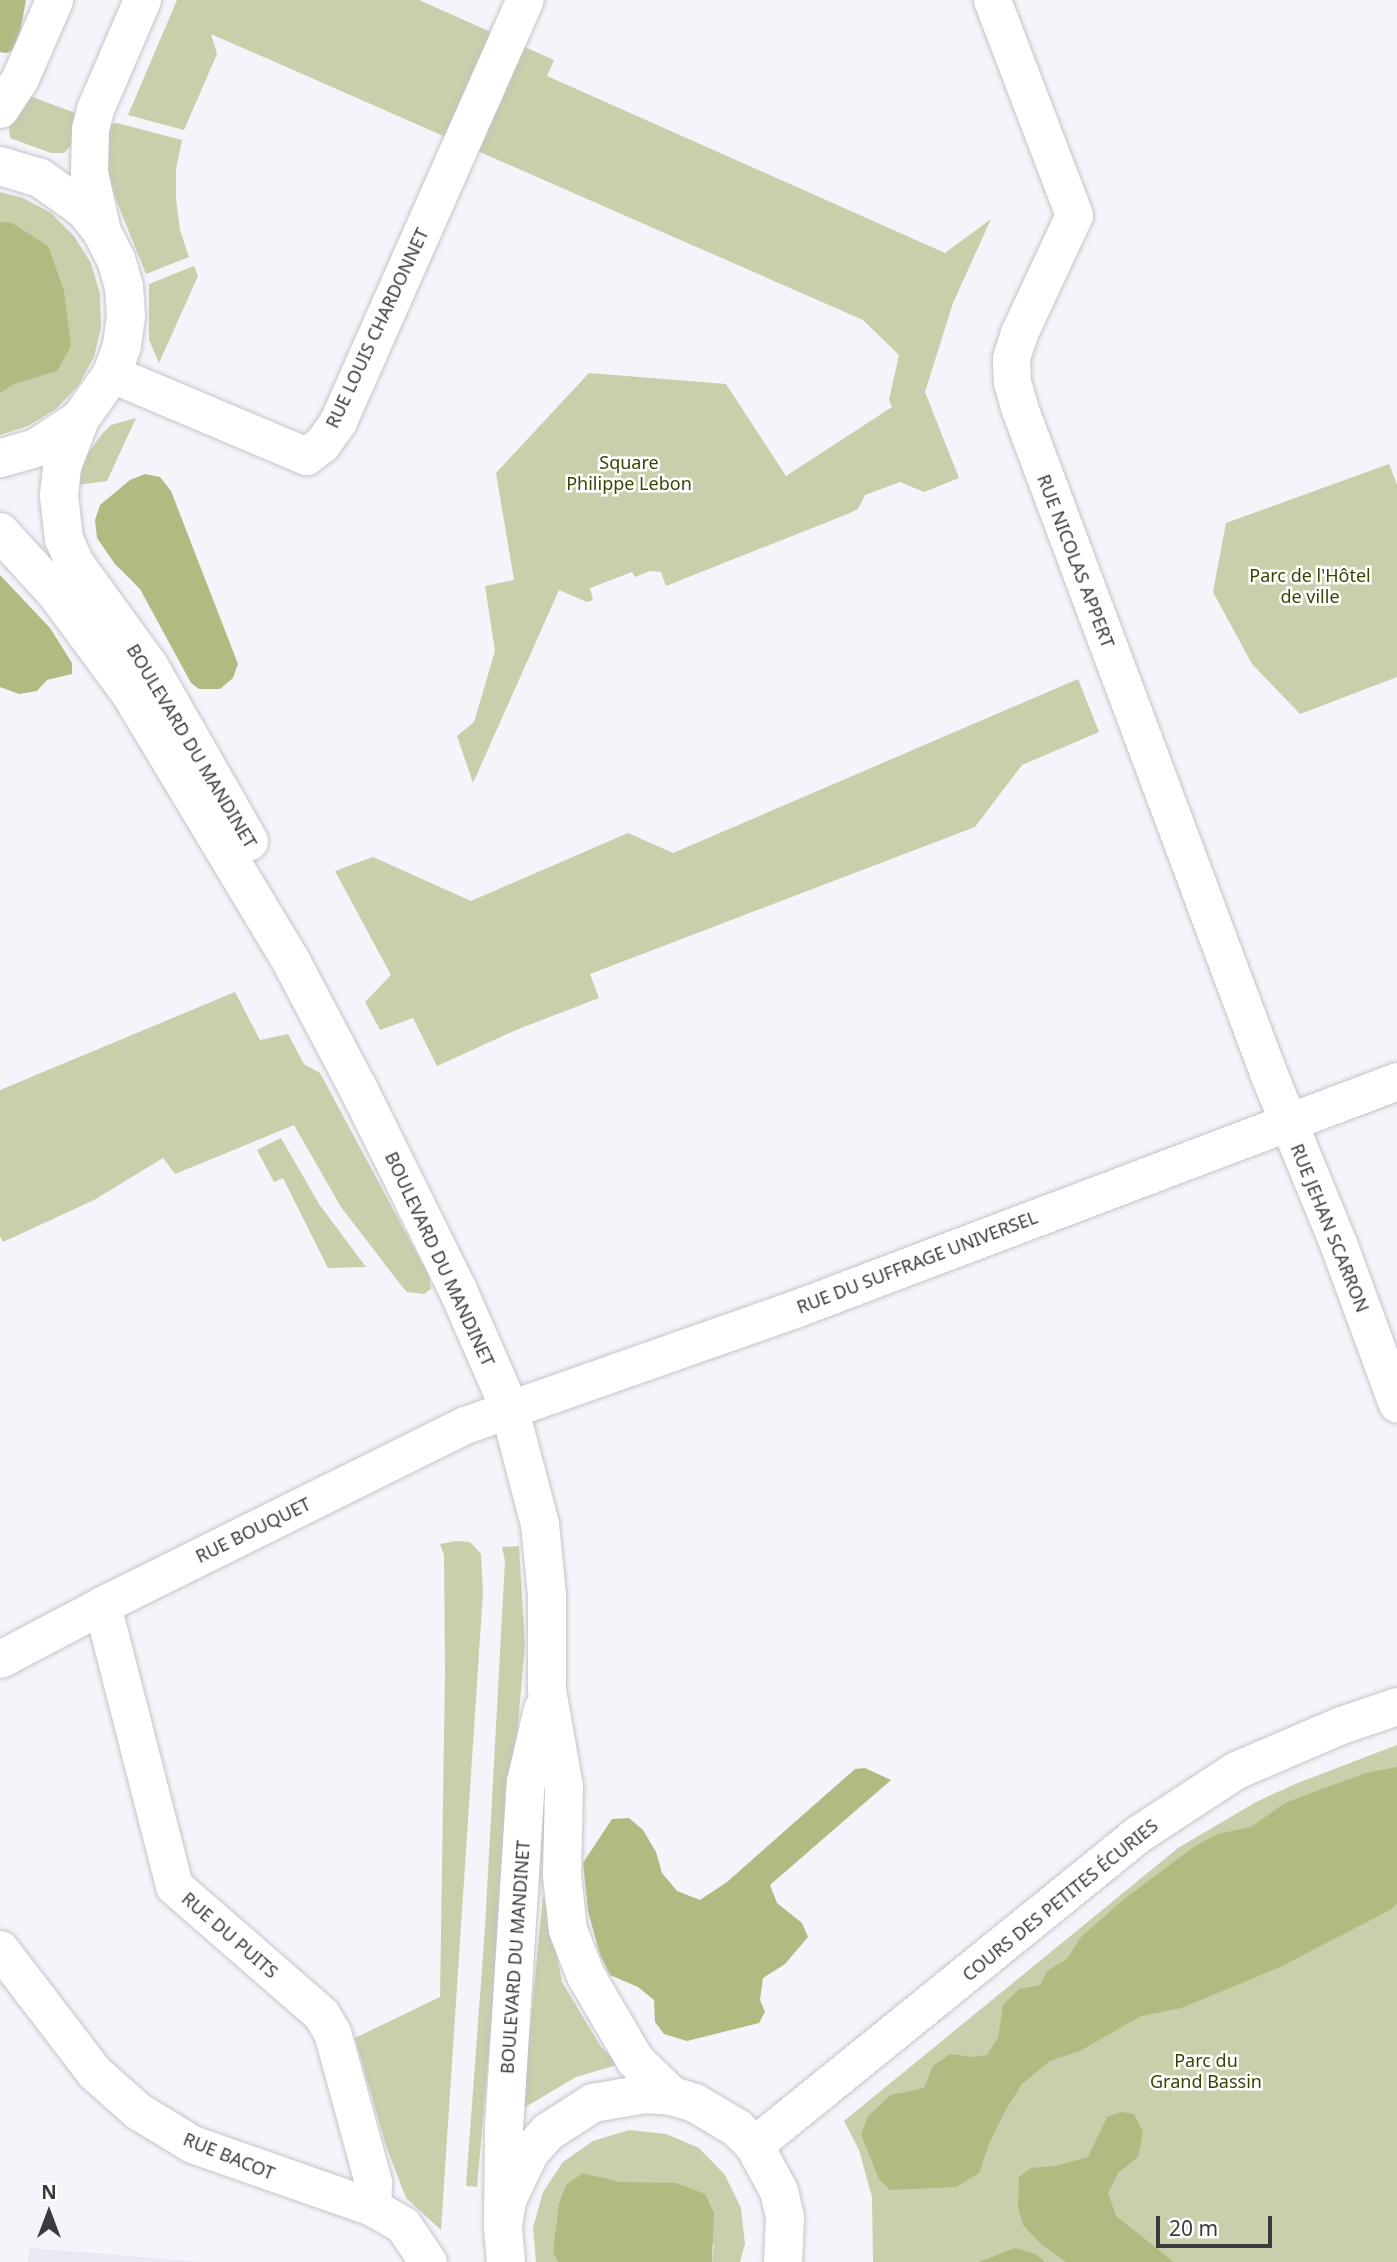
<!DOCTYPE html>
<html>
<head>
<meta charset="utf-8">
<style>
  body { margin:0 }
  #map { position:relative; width:1397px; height:2262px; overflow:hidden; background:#f4f4fa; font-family:"Noto Sans",sans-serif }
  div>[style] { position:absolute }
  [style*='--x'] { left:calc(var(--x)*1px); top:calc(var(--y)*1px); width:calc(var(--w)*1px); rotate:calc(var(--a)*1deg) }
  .built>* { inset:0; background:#e9e8f5 }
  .green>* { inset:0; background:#c8cfaa }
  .forest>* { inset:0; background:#b0ba81 }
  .roads { filter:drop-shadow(0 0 2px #c4c4ca) drop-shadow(0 0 2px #c4c4ca) }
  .street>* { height:37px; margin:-18.5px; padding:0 18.5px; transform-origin:18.5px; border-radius:18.5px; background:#fff }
  .secondary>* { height:38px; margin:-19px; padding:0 19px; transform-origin:19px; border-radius:19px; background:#fff }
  span { translate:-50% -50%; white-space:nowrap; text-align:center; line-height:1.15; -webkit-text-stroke:5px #fff; paint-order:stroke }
  .street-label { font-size:18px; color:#3b3b3d }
  .park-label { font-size:18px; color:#3c4300 }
  .north { position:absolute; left:14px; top:2178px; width:70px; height:70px; -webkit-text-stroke:5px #fff; paint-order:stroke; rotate:0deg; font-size:19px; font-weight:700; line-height:28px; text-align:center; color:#3b3b3d }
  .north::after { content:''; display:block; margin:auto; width:24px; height:32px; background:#3b3b3d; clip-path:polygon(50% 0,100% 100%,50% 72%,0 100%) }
  .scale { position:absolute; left:1156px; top:2216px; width:116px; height:32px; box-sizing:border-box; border:4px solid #3b3b3d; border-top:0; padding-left:9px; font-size:21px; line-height:24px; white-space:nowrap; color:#3b3b3d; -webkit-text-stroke:5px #fff; paint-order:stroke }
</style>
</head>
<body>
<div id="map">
  <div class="built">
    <i style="clip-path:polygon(29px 2248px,118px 2255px,203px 2262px,28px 2262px)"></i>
  </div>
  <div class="green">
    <i style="clip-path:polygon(177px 0,419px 0,554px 60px,547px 76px,945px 253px,991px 219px,953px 303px,925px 392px,959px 478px,924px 492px,900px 482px,865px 495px,858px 509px,850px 513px,666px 586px,661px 572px,650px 571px,635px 577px,632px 572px,590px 588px,593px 600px,587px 602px,559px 590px,473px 783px,457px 736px,474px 722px,495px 651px,485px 586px,514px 580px,496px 473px,589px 373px,726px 384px,786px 476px,892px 407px,889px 400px,899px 355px,863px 320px,211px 34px,217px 54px,184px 130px,128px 115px)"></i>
    <i style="clip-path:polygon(27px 95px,78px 114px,73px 143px,64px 153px,51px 153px,10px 138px,9px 128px)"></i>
    <i style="clip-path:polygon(117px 123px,182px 140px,176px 169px,176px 199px,180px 230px,189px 257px,146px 274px,107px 177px,105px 125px)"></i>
    <i style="clip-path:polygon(0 192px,23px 198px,51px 213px,74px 236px,91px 263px,100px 294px,101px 327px,94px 357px,78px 386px,56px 409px,28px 426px,0 435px)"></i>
    <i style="clip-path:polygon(194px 266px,198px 276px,159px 363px,149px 340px,149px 284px)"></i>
    <i style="clip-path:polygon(136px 418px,107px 481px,71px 486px,75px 471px,102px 434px,111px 425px)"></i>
    <i style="clip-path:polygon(1389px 464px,1397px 485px,1397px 677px,1300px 714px,1252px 664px,1213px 592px,1226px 523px)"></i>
    <i style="clip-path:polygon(1078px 679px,1099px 732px,1022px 765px,975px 827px,590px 974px,599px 998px,516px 1030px,437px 1066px,413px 1018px,380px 1030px,365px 1002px,391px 975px,335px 871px,373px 857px,471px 901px,628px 833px,673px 853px)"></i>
    <i style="clip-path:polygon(235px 992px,260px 1040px,288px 1034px,304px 1064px,320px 1073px,429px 1276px,431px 1289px,424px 1294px,407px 1292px,400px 1284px,341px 1207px,294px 1125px,175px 1174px,163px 1158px,94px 1200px,3px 1242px,0 1236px,0 1090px)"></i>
    <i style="clip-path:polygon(281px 1138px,319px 1204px,366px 1267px,328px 1268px,283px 1178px,274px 1182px,257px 1150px)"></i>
    <i style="clip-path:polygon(456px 1541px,470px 1542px,481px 1554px,483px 1592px,441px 2230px,406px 2198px,386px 2146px,355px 2038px,440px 1997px,445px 1672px,444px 1555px,440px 1544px)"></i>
    <i style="clip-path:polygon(519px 1546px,525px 1645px,477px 2187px,466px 2186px,485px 1928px,505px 1561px,502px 1547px)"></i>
    <i style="clip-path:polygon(1397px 1745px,1397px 2262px,873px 2262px,872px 2197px,859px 2150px,844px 2121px,1178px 1848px,1256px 1802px,1295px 1784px)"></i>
    <i style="clip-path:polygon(543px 1896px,548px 1909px,562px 1982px,601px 2047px,620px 2064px,576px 2077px,522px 2109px)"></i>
    <i style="clip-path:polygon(629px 2130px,666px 2134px,699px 2148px,725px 2175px,741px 2208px,745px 2244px,740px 2262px,712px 2262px,714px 2245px,622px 2182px,583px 2173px,553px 2253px,558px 2262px,536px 2262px,533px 2228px,543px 2192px,563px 2162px,593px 2141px)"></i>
  </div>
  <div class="forest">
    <i style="clip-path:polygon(0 0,26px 0,17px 49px,6px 53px,0 52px)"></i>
    <i style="clip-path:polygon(0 222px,12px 223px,48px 246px,64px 291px,71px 346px,57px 371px,14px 384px,0 393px)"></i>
    <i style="clip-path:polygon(145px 474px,160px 477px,171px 491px,238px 664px,233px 678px,220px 689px,199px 689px,191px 683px,140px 589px,115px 564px,97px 538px,95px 520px,100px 505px,130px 480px)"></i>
    <i style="clip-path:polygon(0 575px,50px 628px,72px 663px,72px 674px,47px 680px,37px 691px,19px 694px,0 687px)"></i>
    <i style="clip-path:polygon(1397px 1767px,1397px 1904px,1390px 1910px,1278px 1968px,1181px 2008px,1141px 2016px,1080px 2051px,1050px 2061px,1022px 2084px,1005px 2111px,990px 2141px,979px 2173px,956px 2187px,890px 2190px,879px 2179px,861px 2135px,868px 2116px,891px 2095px,924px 2088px,933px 2066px,950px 2054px,972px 2057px,987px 2055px,998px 2038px,1003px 2005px,1019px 1989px,1040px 1985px,1047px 1971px,1067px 1959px,1081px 1937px,1123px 1900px,1195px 1846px,1218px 1834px,1251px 1827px,1285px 1803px,1319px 1790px,1366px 1773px)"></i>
    <i style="clip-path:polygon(865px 1768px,891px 1780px,770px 1885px,777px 1903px,802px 1923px,808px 1937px,785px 1964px,763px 1978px,760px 2000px,765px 2012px,759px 2023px,687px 2041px,664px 2034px,655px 2022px,654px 2000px,638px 1987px,610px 1975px,600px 1955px,588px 1911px,583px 1863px,612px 1819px,629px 1818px,643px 1830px,656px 1852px,662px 1873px,677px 1891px,700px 1900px,727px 1882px,855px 1769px)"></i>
    <i style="clip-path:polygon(1121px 2112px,1134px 2114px,1143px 2132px,1138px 2157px,1118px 2173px,1108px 2193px,1116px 2216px,1174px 2262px,1066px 2262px,1041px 2244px,1023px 2225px,1018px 2207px,1019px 2177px,1031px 2168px,1056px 2166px,1088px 2157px,1107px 2117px)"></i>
    <i style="clip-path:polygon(583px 2173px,622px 2182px,676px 2183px,705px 2194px,714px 2213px,712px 2262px,558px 2262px,553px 2253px,559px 2203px,566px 2185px)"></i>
    <i style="clip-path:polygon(1015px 2248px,1036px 2254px,1045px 2262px,979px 2262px)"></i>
  </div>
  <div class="roads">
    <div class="street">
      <i style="--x:992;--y:0;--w:230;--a:69.1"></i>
      <i style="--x:1074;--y:215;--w:130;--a:115"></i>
      <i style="--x:1019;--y:333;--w:26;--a:108"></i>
      <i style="--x:1011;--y:358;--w:24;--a:88"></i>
      <i style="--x:1012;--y:382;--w:26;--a:74"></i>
      <i style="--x:1019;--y:407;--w:713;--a:69.48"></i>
      <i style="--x:1269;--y:1075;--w:185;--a:67.7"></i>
      <i style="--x:1339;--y:1246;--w:168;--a:69.8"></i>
      <i style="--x:0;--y:109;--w:37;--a:-57"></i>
      <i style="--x:20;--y:78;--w:85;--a:-66.4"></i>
      <i style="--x:102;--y:232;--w:61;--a:-102.2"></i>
      <i style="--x:89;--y:172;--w:43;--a:-88.7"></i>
      <i style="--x:90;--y:129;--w:21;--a:-76"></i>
      <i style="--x:95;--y:109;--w:119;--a:-66.7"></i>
      <i style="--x:112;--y:374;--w:211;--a:22.9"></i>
      <i style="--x:306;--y:456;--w:20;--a:-37"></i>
      <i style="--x:322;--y:444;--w:28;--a:-55"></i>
      <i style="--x:338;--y:421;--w:461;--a:-66.1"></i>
      <i style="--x:102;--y:1605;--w:290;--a:75.6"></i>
      <i style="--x:174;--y:1886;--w:195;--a:41"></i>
      <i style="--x:321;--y:2014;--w:21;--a:59"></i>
      <i style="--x:332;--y:2032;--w:156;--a:74.7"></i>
      <i style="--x:373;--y:2182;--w:25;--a:92"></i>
      <i style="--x:0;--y:1659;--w:124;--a:-27.8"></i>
      <i style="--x:110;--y:1601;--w:396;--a:-26.4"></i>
      <i style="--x:465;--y:1425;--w:355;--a:-19.4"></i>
      <i style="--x:800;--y:1307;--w:638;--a:-20.73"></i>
      <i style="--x:0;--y:1949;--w:155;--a:52.6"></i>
      <i style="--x:94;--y:2072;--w:59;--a:41.6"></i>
      <i style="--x:138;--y:2111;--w:63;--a:31.4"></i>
      <i style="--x:192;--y:2144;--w:191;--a:19.3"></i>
      <i style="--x:372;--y:2207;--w:36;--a:30"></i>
      <i style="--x:403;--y:2225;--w:45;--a:56"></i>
      <i style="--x:754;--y:2145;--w:494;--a:-39"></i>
      <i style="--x:1138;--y:1834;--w:117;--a:-33.1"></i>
      <i style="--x:1236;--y:1770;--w:114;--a:-23.2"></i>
      <i style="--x:1341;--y:1725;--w:59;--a:-18.7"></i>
    </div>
    <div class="secondary">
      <i style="--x:0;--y:166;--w:42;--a:16.7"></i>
      <i style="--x:40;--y:178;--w:55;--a:35.4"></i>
      <i style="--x:85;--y:210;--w:28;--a:52"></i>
      <i style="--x:102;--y:232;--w:30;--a:63"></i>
      <i style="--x:116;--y:259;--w:29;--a:74"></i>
      <i style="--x:124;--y:287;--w:29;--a:86"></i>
      <i style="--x:126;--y:316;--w:30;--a:98"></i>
      <i style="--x:122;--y:346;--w:30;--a:110"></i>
      <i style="--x:112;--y:374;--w:55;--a:125.4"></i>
      <i style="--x:80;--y:419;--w:53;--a:146.6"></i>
      <i style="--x:36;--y:448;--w:37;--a:164"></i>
      <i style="--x:80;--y:419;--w:51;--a:110.6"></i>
      <i style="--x:62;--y:467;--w:29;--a:96"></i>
      <i style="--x:59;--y:496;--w:43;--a:83.4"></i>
      <i style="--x:64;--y:539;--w:27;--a:66"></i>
      <i style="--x:75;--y:564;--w:126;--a:54"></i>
      <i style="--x:149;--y:666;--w:202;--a:60.3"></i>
      <i style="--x:0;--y:532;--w:83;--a:47.4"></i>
      <i style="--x:56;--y:593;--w:124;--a:53.5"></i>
      <i style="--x:130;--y:693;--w:315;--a:59"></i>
      <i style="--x:292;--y:963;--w:141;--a:62.2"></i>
      <i style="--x:358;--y:1088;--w:223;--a:63.7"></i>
      <i style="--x:457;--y:1288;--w:130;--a:66.4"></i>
      <i style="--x:509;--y:1407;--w:121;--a:75.2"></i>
      <i style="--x:540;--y:1524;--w:72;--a:84.4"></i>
      <i style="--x:547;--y:1596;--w:94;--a:90"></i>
      <i style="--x:547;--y:1690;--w:98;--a:80.1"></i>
      <i style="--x:564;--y:1787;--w:88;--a:91.3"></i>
      <i style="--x:562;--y:1875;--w:55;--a:83.8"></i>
      <i style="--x:568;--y:1930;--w:49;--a:68.6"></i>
      <i style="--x:586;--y:1976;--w:97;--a:59.7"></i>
      <i style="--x:635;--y:2060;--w:52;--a:44.2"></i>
      <i style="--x:503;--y:2226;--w:98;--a:-89.4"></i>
      <i style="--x:504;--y:2128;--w:347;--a:-86.4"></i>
      <i style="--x:526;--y:1782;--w:75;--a:-76.9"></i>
      <i style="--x:506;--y:2262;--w:36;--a:-95"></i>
      <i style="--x:503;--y:2226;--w:26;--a:-81"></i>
      <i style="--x:507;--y:2200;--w:53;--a:-64.4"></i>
      <i style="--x:530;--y:2152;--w:27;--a:-48"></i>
      <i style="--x:548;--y:2132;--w:54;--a:-32.8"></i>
      <i style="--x:593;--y:2103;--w:53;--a:-9.8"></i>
      <i style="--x:645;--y:2094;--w:27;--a:4"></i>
      <i style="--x:672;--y:2096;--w:24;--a:17"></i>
      <i style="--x:695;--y:2103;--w:49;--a:30.8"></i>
      <i style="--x:737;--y:2128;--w:24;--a:45"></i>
      <i style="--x:754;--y:2145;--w:52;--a:61.5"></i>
      <i style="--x:779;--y:2191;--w:28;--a:77"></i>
      <i style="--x:785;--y:2218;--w:44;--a:92.6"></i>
    </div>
  </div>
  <div class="street-label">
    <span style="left:377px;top:328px;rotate:-65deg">RUE LOUIS CHARDONNET</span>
    <span style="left:1076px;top:561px;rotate:69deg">RUE NICOLAS APPERT</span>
    <span style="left:192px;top:746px;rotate:59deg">BOULEVARD DU MANDINET</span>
    <span style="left:1330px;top:1228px;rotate:68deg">RUE JEHAN SCARRON</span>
    <span style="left:440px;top:1259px;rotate:65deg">BOULEVARD DU MANDINET</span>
    <span style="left:917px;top:1262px;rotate:-21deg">RUE DU SUFFRAGE UNIVERSEL</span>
    <span style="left:253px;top:1530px;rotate:-26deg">RUE BOUQUET</span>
    <span style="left:1060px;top:1900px;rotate:-39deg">COURS DES PETITES ÉCURIES</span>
    <span style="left:230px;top:1935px;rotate:41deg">RUE DU PUITS</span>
    <span style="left:515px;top:1957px;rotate:-86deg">BOULEVARD DU MANDINET</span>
    <span style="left:229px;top:2156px;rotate:22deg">RUE BACOT</span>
  </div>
  <div class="park-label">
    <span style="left:629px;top:473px">Square<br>Philippe Lebon</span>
    <span style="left:1310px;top:586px">Parc de l'Hôtel<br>de ville</span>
    <span style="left:1206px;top:2071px">Parc du<br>Grand Bassin</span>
  </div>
  <div class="north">N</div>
  <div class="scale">20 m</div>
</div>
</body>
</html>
